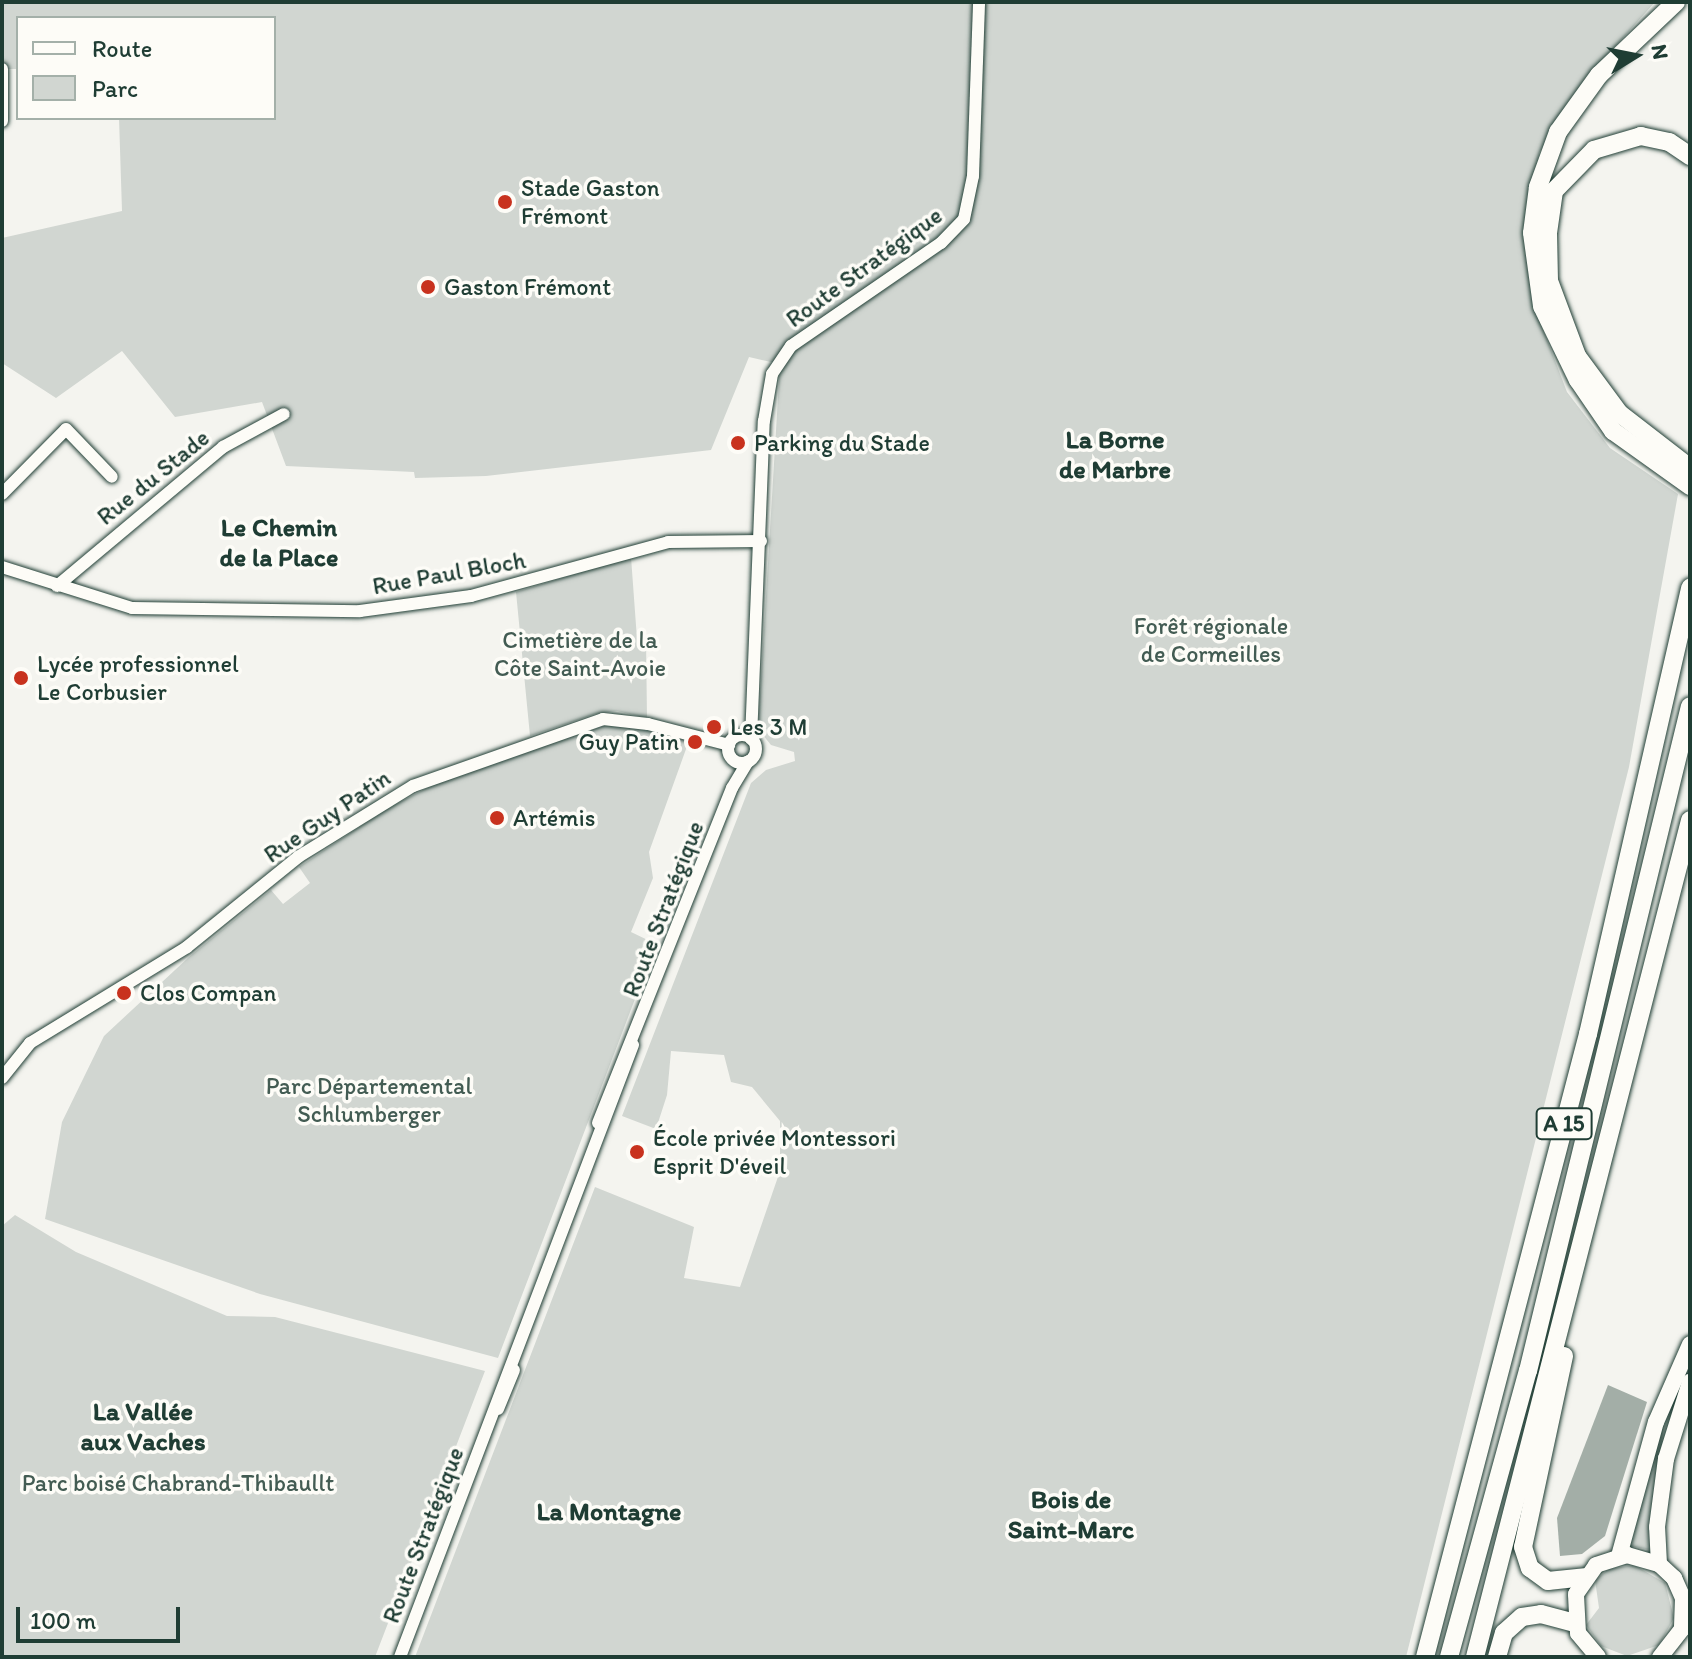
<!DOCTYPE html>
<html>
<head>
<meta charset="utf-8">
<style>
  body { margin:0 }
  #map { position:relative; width:1692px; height:1659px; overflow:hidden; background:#f4f4ef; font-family:Itim,sans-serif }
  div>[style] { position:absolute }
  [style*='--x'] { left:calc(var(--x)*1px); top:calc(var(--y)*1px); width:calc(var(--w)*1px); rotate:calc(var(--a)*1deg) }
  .green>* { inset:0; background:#d1d6d1 }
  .water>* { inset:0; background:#a3aea7 }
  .roads { filter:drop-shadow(0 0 2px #1f3d34) drop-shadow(0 0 2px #1f3d34) }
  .minor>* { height:12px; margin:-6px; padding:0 6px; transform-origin:6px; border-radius:6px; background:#fdfcf7 }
  .minor>.ring { margin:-6px; padding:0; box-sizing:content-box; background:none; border:12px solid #fdfcf7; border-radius:50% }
  .major>* { height:16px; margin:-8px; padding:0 8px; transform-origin:8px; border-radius:8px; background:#fdfcf7 }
  .highway>* { height:18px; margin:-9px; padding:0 9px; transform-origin:9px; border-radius:9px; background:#fdfcf7 }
  .dots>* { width:22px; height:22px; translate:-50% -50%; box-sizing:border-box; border:4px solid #fdfcf7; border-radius:50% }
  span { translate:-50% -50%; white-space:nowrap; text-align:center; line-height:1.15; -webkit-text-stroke:7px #fdfcf7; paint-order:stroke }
  .shield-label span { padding:2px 6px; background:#fdfcf7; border:2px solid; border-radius:6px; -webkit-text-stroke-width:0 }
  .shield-label { font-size:22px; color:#1f3d34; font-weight:700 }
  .poi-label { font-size:24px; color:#1f3d34 }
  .left { translate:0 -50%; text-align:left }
  .right { translate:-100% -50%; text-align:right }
  .street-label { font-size:24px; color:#1f3d34 }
  .park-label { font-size:24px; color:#435c53 }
  .neighbourhood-label { font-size:26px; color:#1f3d34; font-weight:700 }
  .frame { position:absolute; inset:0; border:4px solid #1f3d34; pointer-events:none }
  .legend { position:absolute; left:16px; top:16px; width:260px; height:104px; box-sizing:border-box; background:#fdfcf7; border:2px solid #a4b0a9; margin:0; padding:10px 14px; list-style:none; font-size:24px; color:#1f3d34 }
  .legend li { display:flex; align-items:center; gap:16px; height:40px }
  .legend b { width:40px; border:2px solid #a4b0a9 }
  .north { position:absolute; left:1596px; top:16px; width:80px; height:80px; -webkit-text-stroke:6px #fdfcf7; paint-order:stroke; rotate:80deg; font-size:22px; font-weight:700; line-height:32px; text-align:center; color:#1f3d34 }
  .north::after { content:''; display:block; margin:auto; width:28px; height:36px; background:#1f3d34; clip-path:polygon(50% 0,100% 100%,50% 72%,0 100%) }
  .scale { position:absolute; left:16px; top:1607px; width:164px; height:36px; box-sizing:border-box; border:4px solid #1f3d34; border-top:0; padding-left:10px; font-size:24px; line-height:28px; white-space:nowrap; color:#1f3d34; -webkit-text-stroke:6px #fdfcf7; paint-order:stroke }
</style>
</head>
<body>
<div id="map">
  <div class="green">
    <i style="clip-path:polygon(2px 2px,1655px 2px,1604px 59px,1539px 153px,1527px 239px,1536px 311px,1567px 392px,1610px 448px,1678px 494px,1629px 767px,1406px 1657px,415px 1657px,595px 1187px,694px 1227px,684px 1278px,740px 1287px,780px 1171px,780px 1121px,752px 1087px,731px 1082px,724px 1055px,671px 1051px,667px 1095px,656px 1129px,622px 1116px,751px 783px,766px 770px,795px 761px,794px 752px,771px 745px,758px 729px,780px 364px,749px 357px,711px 450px,486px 476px,415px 478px,414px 472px,286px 466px,262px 402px,175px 417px,122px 351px,56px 398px,2px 363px,2px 238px,122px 211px,119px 118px,274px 118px,274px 18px,18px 18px,18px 69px,4px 69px)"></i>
    <i style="clip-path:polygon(631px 557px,637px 639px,646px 639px,647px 718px,617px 711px,595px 714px,530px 736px,516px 592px)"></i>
    <i style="clip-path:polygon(610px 724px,690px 738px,649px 852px,653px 878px,631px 932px,656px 944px,498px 1358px,260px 1294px,45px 1219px,62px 1122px,104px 1036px,189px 957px,271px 890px,283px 904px,310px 883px,299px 867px,385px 810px,448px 777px)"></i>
    <i style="clip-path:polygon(15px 1215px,76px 1252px,227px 1316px,275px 1317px,485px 1371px,375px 1657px,2px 1657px,2px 1226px)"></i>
    <i style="clip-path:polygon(1664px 1422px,1651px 1550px,1630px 1546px,1647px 1468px)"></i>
    <i style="clip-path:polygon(1634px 1565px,1665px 1583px,1674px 1618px,1659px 1645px,1627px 1656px,1601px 1646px,1586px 1625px,1599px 1608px,1595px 1580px,1609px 1569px)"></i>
  </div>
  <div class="water">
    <i style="clip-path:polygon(1608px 1385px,1647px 1402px,1605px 1536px,1582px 1554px,1560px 1556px,1557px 1518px)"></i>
  </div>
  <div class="roads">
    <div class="minor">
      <i style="--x:2;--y:69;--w:52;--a:90"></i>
      <i style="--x:2;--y:494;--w:91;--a:-45.4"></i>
      <i style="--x:66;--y:429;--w:66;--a:46.2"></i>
      <i style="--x:2;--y:567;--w:136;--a:17.5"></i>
      <i style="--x:132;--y:608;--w:228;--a:0.8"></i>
      <i style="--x:360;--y:611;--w:112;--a:-7.7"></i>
      <i style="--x:471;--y:596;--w:204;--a:-15.3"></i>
      <i style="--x:668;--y:542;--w:93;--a:-0.6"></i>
      <i style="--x:57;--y:586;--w:217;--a:-39.9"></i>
      <i style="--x:223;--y:447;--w:69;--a:-28.4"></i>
      <i class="ring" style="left:728px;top:735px;width:16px;height:16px"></i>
      <i style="--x:751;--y:739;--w:318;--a:-87.7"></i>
      <i style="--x:764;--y:421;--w:48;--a:-80.3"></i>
      <i style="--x:772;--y:374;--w:34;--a:-56"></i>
      <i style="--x:791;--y:346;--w:182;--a:-34.5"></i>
      <i style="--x:941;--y:243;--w:33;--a:-46"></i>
      <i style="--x:964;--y:219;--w:44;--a:-78.2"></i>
      <i style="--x:973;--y:176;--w:174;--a:-88"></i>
      <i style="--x:2;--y:1078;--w:45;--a:-51.3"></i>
      <i style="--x:30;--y:1043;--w:184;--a:-31.4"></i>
      <i style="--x:187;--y:947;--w:143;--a:-39"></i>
      <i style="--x:298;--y:857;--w:135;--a:-31.7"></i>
      <i style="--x:413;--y:786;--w:201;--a:-19.4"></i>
      <i style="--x:603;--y:719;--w:45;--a:6.3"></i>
      <i style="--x:648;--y:724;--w:84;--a:14.5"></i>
      <i style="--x:598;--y:1123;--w:361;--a:-68.2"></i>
      <i style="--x:732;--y:788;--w:31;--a:-59"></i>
      <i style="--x:498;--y:1409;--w:42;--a:-67.7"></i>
      <i style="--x:400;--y:1657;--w:655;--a:-69.16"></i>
    </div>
    <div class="major">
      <i style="--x:1619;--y:1556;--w:139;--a:-74.6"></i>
      <i style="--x:1656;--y:1422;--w:85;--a:-66.4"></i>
      <i style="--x:1659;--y:1564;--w:37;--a:-93"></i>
      <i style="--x:1657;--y:1527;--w:69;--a:-82.5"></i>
      <i style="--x:1666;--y:1459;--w:81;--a:-72.7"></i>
      <i style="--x:1598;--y:1657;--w:31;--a:-130"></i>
      <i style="--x:1578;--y:1633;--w:39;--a:-93"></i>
      <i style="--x:1576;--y:1594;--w:35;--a:-55"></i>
      <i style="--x:1596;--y:1565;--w:33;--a:-18"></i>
      <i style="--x:1627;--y:1555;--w:33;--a:16"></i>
      <i style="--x:1659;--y:1564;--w:21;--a:43"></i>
      <i style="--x:1674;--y:1578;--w:22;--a:66"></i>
      <i style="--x:1683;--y:1598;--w:31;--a:92"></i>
      <i style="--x:1682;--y:1629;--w:36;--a:128"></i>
    </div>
    <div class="highway">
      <i style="--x:1676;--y:2;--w:106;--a:136.5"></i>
      <i style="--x:1599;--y:75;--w:70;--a:125.7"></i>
      <i style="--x:1558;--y:132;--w:59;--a:110"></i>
      <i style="--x:1538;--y:187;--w:46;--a:97.4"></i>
      <i style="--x:1532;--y:233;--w:74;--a:82.2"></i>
      <i style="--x:1542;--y:306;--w:82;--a:64.1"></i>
      <i style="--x:1578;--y:380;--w:62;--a:55.5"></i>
      <i style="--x:1613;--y:431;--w:95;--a:35.5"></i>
      <i style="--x:1690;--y:156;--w:25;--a:-146"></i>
      <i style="--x:1669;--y:142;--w:29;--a:-168"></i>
      <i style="--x:1641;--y:136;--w:49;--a:163.4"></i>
      <i style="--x:1594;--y:150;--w:57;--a:134.3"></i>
      <i style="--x:1554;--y:191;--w:42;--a:98.1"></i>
      <i style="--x:1548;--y:233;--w:48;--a:88.8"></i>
      <i style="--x:1549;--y:281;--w:80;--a:69.5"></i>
      <i style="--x:1577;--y:356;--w:71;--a:53.6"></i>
      <i style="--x:1619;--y:413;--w:90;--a:37.8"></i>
      <i style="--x:1564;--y:1356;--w:195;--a:102.1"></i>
      <i style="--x:1523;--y:1547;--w:22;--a:72"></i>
      <i style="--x:1530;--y:1568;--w:22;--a:36"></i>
      <i style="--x:1548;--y:1581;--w:37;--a:-6"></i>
      <i style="--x:1425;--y:1657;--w:644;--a:-75.34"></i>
      <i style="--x:1588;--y:1034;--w:458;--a:-77.1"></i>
      <i style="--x:1449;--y:1657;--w:297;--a:-74.6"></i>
      <i style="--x:1528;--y:1371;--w:684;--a:-76.31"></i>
      <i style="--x:1475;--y:1657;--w:864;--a:-75.59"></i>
      <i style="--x:1497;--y:1657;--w:25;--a:-74"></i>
      <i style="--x:1504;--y:1633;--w:24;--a:-42"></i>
      <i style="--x:1522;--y:1617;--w:19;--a:-9"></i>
      <i style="--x:1541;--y:1614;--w:35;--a:15"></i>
    </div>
  </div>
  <div class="dots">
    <i style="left:505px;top:202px;background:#c8321e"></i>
    <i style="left:428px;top:287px;background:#c8321e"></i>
    <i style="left:738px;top:443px;background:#c8321e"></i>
    <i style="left:21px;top:678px;background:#c8321e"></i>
    <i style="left:714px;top:727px;background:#c8321e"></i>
    <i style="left:695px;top:742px;background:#c8321e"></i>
    <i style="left:497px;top:818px;background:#c8321e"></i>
    <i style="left:124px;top:993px;background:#c8321e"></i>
    <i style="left:637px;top:1152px;background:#c8321e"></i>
  </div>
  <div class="shield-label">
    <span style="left:1564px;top:1124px">A 15</span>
  </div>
  <div class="poi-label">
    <span class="left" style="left:521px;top:202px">Stade Gaston<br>Frémont</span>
    <span class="left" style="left:444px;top:287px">Gaston Frémont</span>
    <span class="left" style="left:754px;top:443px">Parking du Stade</span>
    <span class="left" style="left:37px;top:678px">Lycée professionnel<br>Le Corbusier</span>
    <span class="left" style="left:730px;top:727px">Les 3 M</span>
    <span class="right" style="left:679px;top:742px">Guy Patin</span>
    <span class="left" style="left:513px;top:818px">Artémis</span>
    <span class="left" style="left:140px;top:993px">Clos Compan</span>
    <span class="left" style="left:653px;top:1152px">École privée Montessori<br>Esprit D'éveil</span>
  </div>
  <div class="street-label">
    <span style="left:864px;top:267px;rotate:-36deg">Route Stratégique</span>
    <span style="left:153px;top:477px;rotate:-39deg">Rue du Stade</span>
    <span style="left:449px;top:573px;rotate:-10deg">Rue Paul Bloch</span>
    <span style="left:327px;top:816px;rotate:-34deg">Rue Guy Patin</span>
    <span style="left:663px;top:909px;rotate:-69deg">Route Stratégique</span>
    <span style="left:423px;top:1535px;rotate:-69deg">Route Stratégique</span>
  </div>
  <div class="park-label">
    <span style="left:1211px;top:640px">Forêt régionale<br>de Cormeilles</span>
    <span style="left:580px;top:654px">Cimetière de la<br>Côte Saint-Avoie</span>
    <span style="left:369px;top:1100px">Parc Départemental<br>Schlumberger</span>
    <span style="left:178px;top:1483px">Parc boisé Chabrand-Thibaullt</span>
  </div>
  <div class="neighbourhood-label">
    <span style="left:1115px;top:455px">La Borne<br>de Marbre</span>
    <span style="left:279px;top:543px">Le Chemin<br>de la Place</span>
    <span style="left:143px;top:1427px">La Vallée<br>aux Vaches</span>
    <span style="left:1071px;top:1515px">Bois de<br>Saint-Marc</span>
    <span style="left:609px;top:1512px">La Montagne</span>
  </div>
  <div class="frame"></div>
  <ul class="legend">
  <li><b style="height:10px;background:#fdfcf7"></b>Route</li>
  <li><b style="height:22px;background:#d1d6d1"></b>Parc</li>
  </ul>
  <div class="north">N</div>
  <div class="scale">100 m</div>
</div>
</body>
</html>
